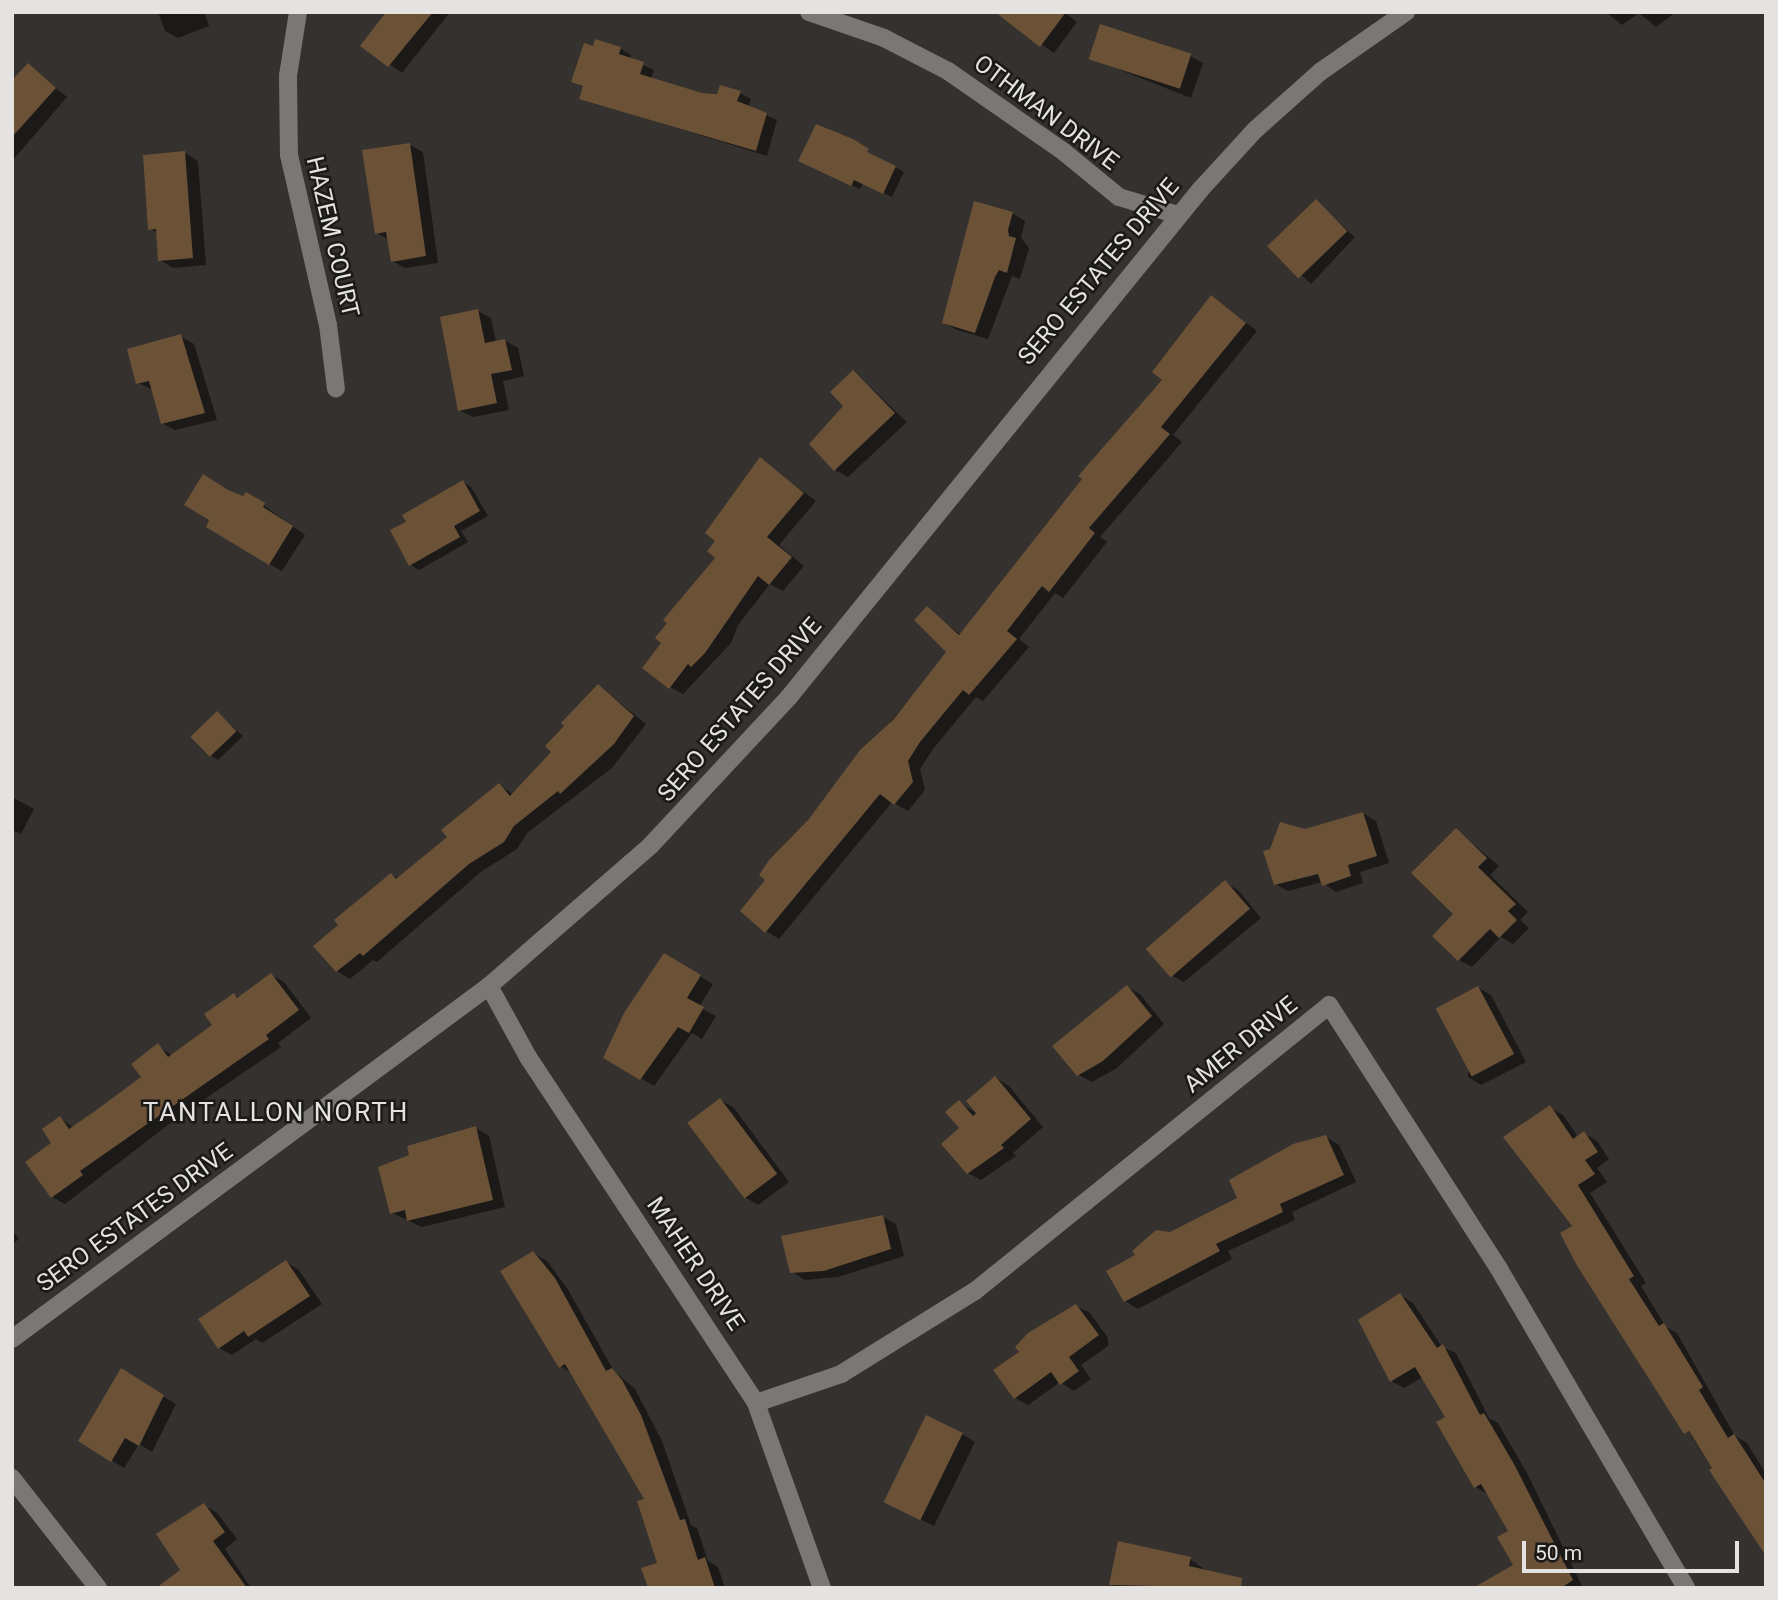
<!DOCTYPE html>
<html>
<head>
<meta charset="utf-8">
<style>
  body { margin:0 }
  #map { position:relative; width:1778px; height:1600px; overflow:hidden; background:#34312f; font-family:Roboto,sans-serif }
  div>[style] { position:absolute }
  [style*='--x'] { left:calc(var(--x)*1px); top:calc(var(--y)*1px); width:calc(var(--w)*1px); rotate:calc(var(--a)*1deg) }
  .shadow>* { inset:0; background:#0007; transform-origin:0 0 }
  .building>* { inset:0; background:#6b5136; transform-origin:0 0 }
  .street>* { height:18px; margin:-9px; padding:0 9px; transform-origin:9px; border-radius:9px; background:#7a7774 }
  span { translate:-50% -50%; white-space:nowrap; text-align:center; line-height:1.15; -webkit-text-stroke:5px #1b1a18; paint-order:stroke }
  .street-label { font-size:24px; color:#e5e3e1 }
  .neighbourhood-label { font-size:26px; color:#e5e3e1; letter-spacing:2px }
  .frame { position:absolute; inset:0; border:14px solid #e5e3e1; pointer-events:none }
  .scale { position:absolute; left:1522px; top:1541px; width:217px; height:32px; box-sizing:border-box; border:4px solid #e5e3e1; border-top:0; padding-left:9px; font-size:21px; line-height:24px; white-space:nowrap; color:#e5e3e1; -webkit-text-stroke:5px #1b1a18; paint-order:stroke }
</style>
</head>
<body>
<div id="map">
  <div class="shadow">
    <i style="clip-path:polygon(158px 12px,204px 12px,209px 26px,178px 38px,165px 31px)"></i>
    <i style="clip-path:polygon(385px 12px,450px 12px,402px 73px,363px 45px)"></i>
    <i style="clip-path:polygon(995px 12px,1064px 12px,1077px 22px,1054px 53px)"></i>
    <i style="clip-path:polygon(1606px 12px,1676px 12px,1656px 27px,1639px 13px,1622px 25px)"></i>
    <i style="clip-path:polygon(596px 41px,621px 49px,631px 55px,630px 59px,654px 70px,651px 79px,701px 94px,740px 93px,751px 99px,748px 107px,777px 120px,767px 156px,581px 98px,585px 88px,573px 81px)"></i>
    <i style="clip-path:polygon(1190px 56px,1203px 63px,1191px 98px,1090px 58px)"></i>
    <i style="clip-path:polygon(28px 66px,67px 97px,12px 161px,12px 83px)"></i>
    <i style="clip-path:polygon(410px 145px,423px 152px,438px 263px,405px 268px,392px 261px,389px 240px,377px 233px)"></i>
    <i style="clip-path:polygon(185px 153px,198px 161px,206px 265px,173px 268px,160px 260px,158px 233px,150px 229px)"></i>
    <i style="clip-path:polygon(809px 165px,895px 167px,904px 172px,892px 197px,863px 183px,860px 189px)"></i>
    <i style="left:1316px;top:201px;width:53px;height:64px;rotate:43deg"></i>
    <i style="clip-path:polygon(1012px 213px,1025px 221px,1021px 238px,1029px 248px,1020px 279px,1012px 276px,988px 339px,957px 330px,944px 323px)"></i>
    <i style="clip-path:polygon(1212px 297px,1257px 331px,1173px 435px,1182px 442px,1100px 537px,1107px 542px,1063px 598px,1055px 593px,1019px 639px,1029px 647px,983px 701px,976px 697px,933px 749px,920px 769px,925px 790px,908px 811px,892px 802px,779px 939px,766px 931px,810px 820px,948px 652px,927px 609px,961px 635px,1164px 380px)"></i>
    <i style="clip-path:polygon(478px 311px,491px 318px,496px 342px,505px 341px,518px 348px,524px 376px,503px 381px,509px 410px,473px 417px,459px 410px)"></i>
    <i style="clip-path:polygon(180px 336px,194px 344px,217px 420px,175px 430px,162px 423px,153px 390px,138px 383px)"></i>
    <i style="clip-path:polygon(854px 372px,907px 422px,848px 477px,835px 470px)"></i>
    <i style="clip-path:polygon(761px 460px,816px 501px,779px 545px,804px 566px,783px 591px,770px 584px,738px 625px,731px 643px,683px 694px,670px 687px,664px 642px,718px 558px,717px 541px)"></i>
    <i style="clip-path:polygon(463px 482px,471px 487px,488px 516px,461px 531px,468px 542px,419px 570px,411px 565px,408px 522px)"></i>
    <i style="clip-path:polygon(230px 493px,259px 502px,305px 535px,282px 571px,269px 564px)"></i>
    <i style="clip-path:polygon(599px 686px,646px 724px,612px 768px,527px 833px,517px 849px,482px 871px,377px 962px,373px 960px,350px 979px,337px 971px,392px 875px,399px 879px,450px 838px,499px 785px,514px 795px,554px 752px)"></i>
    <i style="clip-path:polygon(217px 713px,243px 736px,218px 760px,210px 755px)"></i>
    <i style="clip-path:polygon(12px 797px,34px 809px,21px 834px,12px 830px)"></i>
    <i style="clip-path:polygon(1363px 813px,1376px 821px,1389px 863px,1360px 872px,1363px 883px,1336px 892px,1322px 882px,1288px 891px,1275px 884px,1305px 831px)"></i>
    <i style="clip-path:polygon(1456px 830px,1499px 866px,1490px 875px,1528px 912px,1520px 920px,1529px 928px,1513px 944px,1501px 937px,1472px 967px,1459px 960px)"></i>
    <i style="clip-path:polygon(1225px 883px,1238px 890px,1261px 918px,1184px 982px,1171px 975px,1150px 950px)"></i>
    <i style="clip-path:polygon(664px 955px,713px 984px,699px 1007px,716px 1016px,702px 1039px,692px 1033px,654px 1086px,606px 1057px)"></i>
    <i style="clip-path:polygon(271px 975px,284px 982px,311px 1018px,278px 1043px,281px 1047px,177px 1118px,65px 1204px,52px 1197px,54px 1143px,60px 1118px,74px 1128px,143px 1078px,158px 1046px,173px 1056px,215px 1025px,234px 995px,240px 998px)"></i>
    <i style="clip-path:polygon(1127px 987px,1140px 994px,1164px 1024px,1117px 1068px,1092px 1082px,1079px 1075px)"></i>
    <i style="clip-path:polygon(1478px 988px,1491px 995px,1526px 1062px,1481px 1085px,1468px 1077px)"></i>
    <i style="clip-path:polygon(996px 1078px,1009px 1086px,1043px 1127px,1013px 1153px,1016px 1156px,981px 1180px,968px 1173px,959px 1103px,978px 1114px)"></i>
    <i style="clip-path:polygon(720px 1100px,733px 1107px,789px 1182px,758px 1205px,745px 1197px)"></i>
    <i style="clip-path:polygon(1550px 1108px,1563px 1115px,1578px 1137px,1584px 1133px,1597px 1141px,1609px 1159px,1597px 1168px,1607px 1182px,1590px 1193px,1646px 1283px,1641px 1286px,1666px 1327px,1677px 1333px,1735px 1436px,1747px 1443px,1766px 1474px,1766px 1544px,1758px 1540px,1562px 1234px,1575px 1226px)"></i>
    <i style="clip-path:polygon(476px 1128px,489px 1136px,505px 1207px,422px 1227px,392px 1213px)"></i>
    <i style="clip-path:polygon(1326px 1137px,1339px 1145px,1356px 1182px,1292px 1212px,1295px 1220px,1228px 1251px,1232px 1259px,1138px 1309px,1125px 1301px,1170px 1234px,1239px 1199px)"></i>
    <i style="clip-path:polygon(883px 1217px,896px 1224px,904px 1256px,838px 1277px,805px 1280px,792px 1272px)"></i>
    <i style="clip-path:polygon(12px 1230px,19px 1239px,12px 1244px)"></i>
    <i style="clip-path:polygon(533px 1253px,547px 1261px,567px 1288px,614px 1371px,635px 1389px,662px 1441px,691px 1525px,697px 1528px,708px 1561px,718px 1567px,725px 1588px,650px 1588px,659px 1564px,646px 1500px,573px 1374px,560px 1366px)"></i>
    <i style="clip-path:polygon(286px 1262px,299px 1270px,322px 1304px,262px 1343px,256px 1339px,232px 1355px,219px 1348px)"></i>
    <i style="clip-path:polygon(1400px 1295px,1413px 1303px,1442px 1347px,1456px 1353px,1489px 1418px,1498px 1423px,1527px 1473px,1583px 1588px,1503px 1588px,1515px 1566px,1510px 1532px,1489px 1495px,1476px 1487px,1448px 1417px,1423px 1377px,1404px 1388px,1391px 1381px)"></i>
    <i style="clip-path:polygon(1076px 1306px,1090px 1313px,1108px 1338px,1108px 1346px,1081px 1365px,1091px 1379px,1074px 1391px,1060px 1382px,1028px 1405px,1015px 1398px,1021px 1353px)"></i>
    <i style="clip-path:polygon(121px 1371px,176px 1404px,152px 1452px,139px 1444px,124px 1468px,80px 1441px)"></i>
    <i style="clip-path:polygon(962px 1434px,975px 1442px,934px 1526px,899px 1509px)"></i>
    <i style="clip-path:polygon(204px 1505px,217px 1513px,237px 1539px,225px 1549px,251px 1588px,183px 1588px,182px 1571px)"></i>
    <i style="clip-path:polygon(1190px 1559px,1231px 1588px,1117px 1588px,1111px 1584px)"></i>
  </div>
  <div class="building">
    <i style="clip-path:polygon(386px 12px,433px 12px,388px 67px,360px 46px)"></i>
    <i style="clip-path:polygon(995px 12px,1066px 12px,1040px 47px)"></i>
    <i style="left:1100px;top:24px;width:96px;height:37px;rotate:18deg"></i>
    <i style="clip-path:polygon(595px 39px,621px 47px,619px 54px,644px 62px,640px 74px,702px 93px,717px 94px,720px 85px,741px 91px,737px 101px,767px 113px,756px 151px,579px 99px,583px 86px,571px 82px,584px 43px,593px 46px)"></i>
    <i style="clip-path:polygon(28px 63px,56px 88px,12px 137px,12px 80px)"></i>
    <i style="clip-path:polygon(816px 124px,853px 139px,869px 149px,867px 152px,896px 166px,883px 194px,854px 180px,851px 186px,798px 161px)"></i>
    <i style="clip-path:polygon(410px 143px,426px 256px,391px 262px,386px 232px,375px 234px,362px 150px)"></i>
    <i style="clip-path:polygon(185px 151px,193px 258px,158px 261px,156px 229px,148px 230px,143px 155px)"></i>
    <i style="left:1316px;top:199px;width:45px;height:68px;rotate:46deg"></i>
    <i style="clip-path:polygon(974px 201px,1013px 212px,1008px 230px,1009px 236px,1016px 238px,1007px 273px,999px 270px,995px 277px,975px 333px,942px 323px)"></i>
    <i style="clip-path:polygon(1211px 295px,1246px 323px,1161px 427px,1170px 434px,1089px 528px,1095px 533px,1049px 592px,1042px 586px,1007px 631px,1017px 639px,969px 695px,963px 690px,920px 742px,908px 761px,913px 782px,894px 805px,880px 794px,765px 933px,740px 911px,765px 880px,759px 875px,769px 860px,809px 819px,860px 750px,893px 720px,946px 652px,914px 620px,927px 606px,959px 635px,1082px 479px,1078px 476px,1162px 380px,1152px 372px)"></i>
    <i style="clip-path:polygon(478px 309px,485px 343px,505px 339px,512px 370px,491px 374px,497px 403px,458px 411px,440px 317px)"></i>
    <i style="clip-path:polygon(181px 334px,205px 413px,161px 424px,149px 381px,136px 384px,127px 349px)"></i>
    <i style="clip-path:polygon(853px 370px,895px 413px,834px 471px,809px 444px,843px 406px,830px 392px)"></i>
    <i style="clip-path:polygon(760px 457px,804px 493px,767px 537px,792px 557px,769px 585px,758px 576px,705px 653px,691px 667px,688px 664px,669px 689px,642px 668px,661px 643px,655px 638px,667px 623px,663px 620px,715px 558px,707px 551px,715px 541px,705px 533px)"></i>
    <i style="clip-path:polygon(203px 474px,228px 490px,243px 496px,246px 492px,265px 503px,263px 507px,293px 526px,269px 565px,206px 527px,209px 520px,184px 505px)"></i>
    <i style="clip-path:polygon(463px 480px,480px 511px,454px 526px,460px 537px,409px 566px,390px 530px,406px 522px,402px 515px)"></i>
    <i style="clip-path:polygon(598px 684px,634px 716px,614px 744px,560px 794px,558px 791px,514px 826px,504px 842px,469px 864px,363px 956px,360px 953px,336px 972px,313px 946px,338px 925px,334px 920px,391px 873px,396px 879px,447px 837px,441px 830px,499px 783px,510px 796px,551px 752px,545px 746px,564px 726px,561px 723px)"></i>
    <i style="left:217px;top:711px;width:28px;height:37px;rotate:46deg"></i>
    <i style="clip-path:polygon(1363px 812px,1377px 856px,1348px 865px,1351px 876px,1322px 886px,1318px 874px,1274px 885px,1263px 851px,1270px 849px,1280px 822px,1305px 829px)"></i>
    <i style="clip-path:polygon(1456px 828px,1487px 858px,1478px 867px,1516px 904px,1508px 911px,1517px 920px,1499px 938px,1490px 929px,1458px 961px,1432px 936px,1453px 914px,1411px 873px)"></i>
    <i style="left:1225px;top:880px;width:38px;height:105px;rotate:49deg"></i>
    <i style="clip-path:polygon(664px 953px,701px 975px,687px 998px,704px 1007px,689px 1033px,678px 1027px,640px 1080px,603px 1058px,624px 1013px)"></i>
    <i style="clip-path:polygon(271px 973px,299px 1010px,266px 1035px,269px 1039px,80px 1171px,83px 1175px,51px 1198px,25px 1162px,51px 1143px,42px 1129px,60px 1116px,69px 1129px,95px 1111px,141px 1077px,131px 1064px,158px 1043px,168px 1057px,212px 1025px,204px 1014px,234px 993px,237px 998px)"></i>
    <i style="clip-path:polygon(1127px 985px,1152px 1016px,1103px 1061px,1077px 1076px,1052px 1046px)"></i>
    <i style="left:1478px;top:986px;width:77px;height:48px;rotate:62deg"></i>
    <i style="clip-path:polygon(995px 1076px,1031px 1119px,1001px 1145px,1004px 1148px,967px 1174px,941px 1144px,959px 1128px,945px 1112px,959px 1100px,973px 1116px,976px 1113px,966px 1101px)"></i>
    <i style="left:720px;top:1098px;width:95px;height:41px;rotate:53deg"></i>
    <i style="clip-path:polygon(1550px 1105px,1573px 1139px,1584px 1131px,1598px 1152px,1585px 1160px,1595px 1174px,1578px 1185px,1634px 1276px,1629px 1279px,1659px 1326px,1664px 1323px,1703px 1387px,1699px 1390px,1728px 1438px,1734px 1434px,1766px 1484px,1766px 1556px,1709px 1470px,1712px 1468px,1689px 1431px,1684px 1434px,1576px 1264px,1560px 1233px,1572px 1226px,1503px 1137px)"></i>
    <i style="clip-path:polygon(476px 1126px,493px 1200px,407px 1221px,405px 1210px,390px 1214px,378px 1167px,409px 1155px,407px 1146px)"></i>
    <i style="clip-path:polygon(1326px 1135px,1344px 1175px,1280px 1204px,1283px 1212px,1216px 1244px,1220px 1251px,1124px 1302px,1106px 1271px,1135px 1255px,1132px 1251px,1156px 1230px,1170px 1232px,1237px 1198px,1229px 1180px,1293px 1144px)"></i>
    <i style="clip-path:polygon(883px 1215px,891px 1249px,824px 1271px,790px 1273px,781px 1236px)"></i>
    <i style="clip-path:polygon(533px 1251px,555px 1278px,606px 1371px,612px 1368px,622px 1380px,641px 1415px,680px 1520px,685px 1519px,698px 1560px,705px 1557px,715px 1588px,648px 1588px,641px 1568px,657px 1563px,637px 1501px,644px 1499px,565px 1364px,559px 1368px,500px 1271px)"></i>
    <i style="clip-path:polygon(286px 1260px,310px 1296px,248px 1337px,244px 1331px,218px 1349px,198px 1319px)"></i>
    <i style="clip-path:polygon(1400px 1293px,1437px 1348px,1443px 1344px,1480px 1415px,1484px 1413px,1514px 1464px,1573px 1580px,1561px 1588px,1473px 1588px,1513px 1565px,1497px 1537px,1508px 1531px,1481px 1484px,1474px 1488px,1436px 1422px,1445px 1417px,1415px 1367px,1390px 1382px,1358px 1320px)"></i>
    <i style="clip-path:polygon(1076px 1304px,1099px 1335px,1069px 1357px,1079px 1371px,1060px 1385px,1051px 1372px,1014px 1399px,993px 1370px,1019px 1352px,1015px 1347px,1028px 1333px)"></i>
    <i style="clip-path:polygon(121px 1368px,164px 1395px,139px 1446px,125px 1438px,111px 1462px,78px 1441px)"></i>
    <i style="left:926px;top:1415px;width:41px;height:97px;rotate:26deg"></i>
    <i style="clip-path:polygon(204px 1503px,225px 1532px,213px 1541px,247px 1588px,156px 1588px,180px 1570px,156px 1534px)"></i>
    <i style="clip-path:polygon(1118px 1541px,1191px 1557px,1189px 1566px,1242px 1578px,1241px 1588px,1109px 1585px)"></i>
  </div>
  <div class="street">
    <i style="--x:298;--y:12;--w:65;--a:98.9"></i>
    <i style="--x:288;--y:76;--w:79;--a:89.3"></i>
    <i style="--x:289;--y:155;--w:174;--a:77.1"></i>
    <i style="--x:328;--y:325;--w:64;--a:82.9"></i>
    <i style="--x:809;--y:12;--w:79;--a:19.1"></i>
    <i style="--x:884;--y:38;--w:72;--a:27.3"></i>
    <i style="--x:948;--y:71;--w:141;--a:34.9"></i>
    <i style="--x:1064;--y:152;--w:71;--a:39.3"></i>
    <i style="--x:1119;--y:197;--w:62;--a:17"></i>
    <i style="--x:489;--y:986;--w:81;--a:61.2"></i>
    <i style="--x:528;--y:1057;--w:414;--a:56.6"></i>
    <i style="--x:756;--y:1403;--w:196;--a:70.4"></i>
    <i style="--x:12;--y:1339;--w:593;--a:-36.5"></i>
    <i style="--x:489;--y:986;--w:215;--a:-41"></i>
    <i style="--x:651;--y:845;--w:202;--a:-47"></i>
    <i style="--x:789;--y:697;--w:653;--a:-50.97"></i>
    <i style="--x:1200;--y:190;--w:81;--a:-47.5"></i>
    <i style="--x:1255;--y:130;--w:87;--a:-41.7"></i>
    <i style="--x:1320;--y:72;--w:105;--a:-34.9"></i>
    <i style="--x:756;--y:1403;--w:90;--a:-18.8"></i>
    <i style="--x:841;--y:1374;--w:158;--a:-31.8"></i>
    <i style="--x:975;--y:1291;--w:455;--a:-38.9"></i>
    <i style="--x:1329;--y:1005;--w:314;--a:57.2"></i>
    <i style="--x:1499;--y:1269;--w:370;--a:59.6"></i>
    <i style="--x:12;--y:1478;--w:140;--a:52"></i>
  </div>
  <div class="street-label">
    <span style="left:1046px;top:113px;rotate:37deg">OTHMAN DRIVE</span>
    <span style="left:332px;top:237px;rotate:77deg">HAZEM COURT</span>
    <span style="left:1099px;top:272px;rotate:-50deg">SERO ESTATES DRIVE</span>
    <span style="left:740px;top:710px;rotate:-49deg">SERO ESTATES DRIVE</span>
    <span style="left:1241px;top:1045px;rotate:-39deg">AMER DRIVE</span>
    <span style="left:135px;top:1218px;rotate:-36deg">SERO ESTATES DRIVE</span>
    <span style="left:695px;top:1264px;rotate:56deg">MAHER DRIVE</span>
  </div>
  <div class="neighbourhood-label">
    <span style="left:276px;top:1113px">TANTALLON NORTH</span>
  </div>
  <div class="frame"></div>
  <div class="scale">50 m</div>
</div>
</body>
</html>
